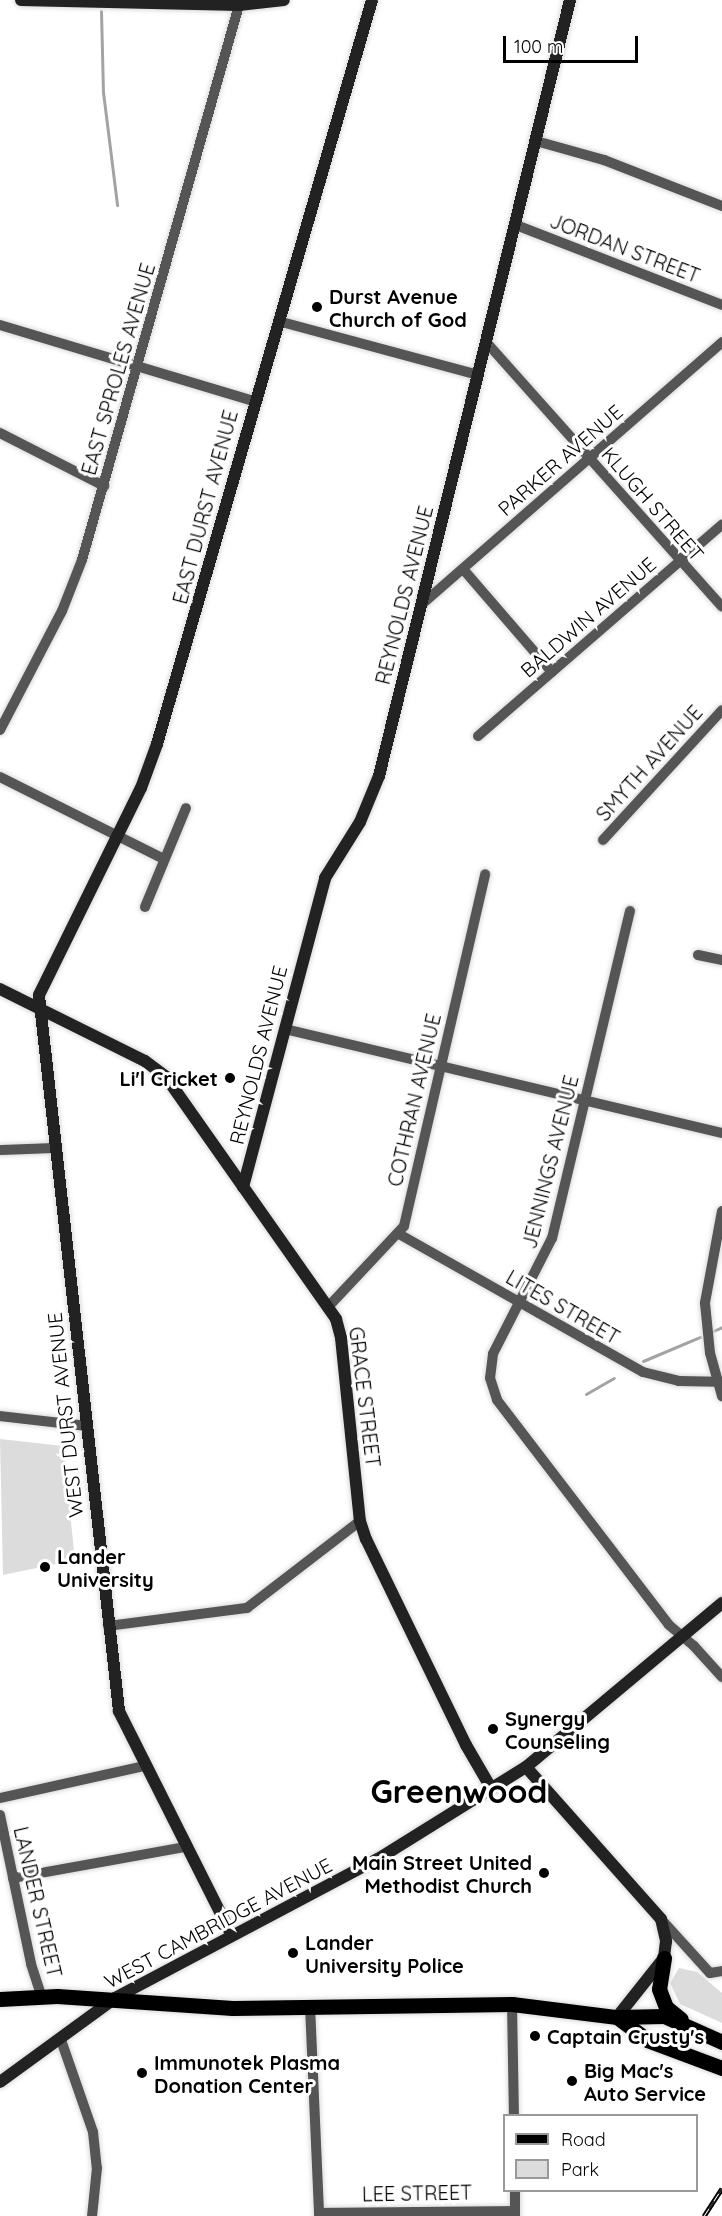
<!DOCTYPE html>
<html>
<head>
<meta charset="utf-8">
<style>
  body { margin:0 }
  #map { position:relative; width:722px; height:2216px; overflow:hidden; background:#fff; font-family:Quicksand,sans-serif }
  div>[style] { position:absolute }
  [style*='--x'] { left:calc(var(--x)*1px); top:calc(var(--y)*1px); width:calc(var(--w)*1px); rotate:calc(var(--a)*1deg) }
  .green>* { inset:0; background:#dcdcdc }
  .stream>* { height:3px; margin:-1.5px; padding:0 1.5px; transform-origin:1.5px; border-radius:1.5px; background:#a3a3a3 }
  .roads { filter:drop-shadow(0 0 2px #dbdbdb) drop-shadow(0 0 2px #dbdbdb) }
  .street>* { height:10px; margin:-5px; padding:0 5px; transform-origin:5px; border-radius:5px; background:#555 }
  .secondary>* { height:12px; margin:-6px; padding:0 6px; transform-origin:6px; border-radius:6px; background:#222 }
  .primary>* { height:15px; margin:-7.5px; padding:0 7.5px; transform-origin:7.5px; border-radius:7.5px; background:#000 }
  .rail>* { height:5px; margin-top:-2.5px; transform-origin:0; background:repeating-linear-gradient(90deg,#fff 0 9px,#000 0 18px); box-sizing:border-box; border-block:2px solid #000 }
  .dots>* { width:16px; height:16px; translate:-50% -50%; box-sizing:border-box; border:3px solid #fff; border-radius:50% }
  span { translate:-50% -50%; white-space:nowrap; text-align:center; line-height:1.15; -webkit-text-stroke:6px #fff; paint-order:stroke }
  .street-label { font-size:20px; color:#000 }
  .poi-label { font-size:20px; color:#000; font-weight:700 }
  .left { translate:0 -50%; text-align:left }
  .right { translate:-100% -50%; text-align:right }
  .town-label { font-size:32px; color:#000; font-weight:700 }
  .legend { position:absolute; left:503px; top:2114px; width:195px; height:78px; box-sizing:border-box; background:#fff; border:2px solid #999; margin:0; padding:8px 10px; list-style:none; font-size:18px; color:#000 }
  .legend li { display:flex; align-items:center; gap:12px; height:30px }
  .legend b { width:30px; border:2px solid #999 }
  .scale { position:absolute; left:503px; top:36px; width:135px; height:27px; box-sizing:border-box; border:3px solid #000; border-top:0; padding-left:8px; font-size:18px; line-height:21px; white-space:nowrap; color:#000; -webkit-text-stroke:4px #fff; paint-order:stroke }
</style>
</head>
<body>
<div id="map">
  <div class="green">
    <i style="clip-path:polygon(0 1439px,63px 1446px,75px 1560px,3px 1575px)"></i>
    <i style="clip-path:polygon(679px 1968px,697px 1972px,722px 1993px,722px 2023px,680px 2004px,670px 1983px)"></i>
  </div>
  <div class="stream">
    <i style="--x:101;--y:11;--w:81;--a:88.6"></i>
    <i style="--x:103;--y:92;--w:114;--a:82.9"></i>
    <i style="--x:711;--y:1332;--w:12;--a:-24"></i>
    <i style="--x:643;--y:1361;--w:62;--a:-22.8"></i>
    <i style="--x:586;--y:1394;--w:32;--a:-30"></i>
  </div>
  <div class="roads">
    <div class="street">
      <i style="--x:536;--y:141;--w:71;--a:15.6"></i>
      <i style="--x:604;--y:160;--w:127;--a:21.3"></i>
      <i style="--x:516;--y:225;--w:221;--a:21.2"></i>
      <i style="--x:278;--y:321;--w:207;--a:15.1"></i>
      <i style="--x:0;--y:325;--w:265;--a:16.7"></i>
      <i style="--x:487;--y:343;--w:353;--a:48.3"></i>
      <i style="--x:0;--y:433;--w:117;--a:27"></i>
      <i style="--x:463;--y:569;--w:136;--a:49.2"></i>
      <i style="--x:421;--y:605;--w:400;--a:-41.1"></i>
      <i style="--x:0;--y:730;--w:134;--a:-62.5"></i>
      <i style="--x:62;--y:611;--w:55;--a:-68.6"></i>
      <i style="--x:82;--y:560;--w:577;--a:-74.2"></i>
      <i style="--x:478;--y:736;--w:323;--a:-40.9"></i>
      <i style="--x:0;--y:777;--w:181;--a:26.6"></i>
      <i style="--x:603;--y:840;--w:176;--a:-47.5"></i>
      <i style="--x:145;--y:907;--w:107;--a:-67.5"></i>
      <i style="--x:630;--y:911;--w:336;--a:103.4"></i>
      <i style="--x:552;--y:1238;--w:130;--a:117"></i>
      <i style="--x:493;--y:1354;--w:24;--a:97"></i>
      <i style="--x:490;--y:1378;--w:23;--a:72"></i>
      <i style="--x:497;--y:1400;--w:283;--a:52.6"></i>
      <i style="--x:669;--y:1625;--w:33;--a:40"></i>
      <i style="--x:694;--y:1646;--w:42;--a:47.9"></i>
      <i style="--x:698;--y:955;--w:25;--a:12"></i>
      <i style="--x:285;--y:1029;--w:449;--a:13.4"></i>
      <i style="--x:0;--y:1150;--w:56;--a:-2"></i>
      <i style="--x:722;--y:1211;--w:94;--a:100.5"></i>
      <i style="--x:705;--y:1303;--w:50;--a:84.3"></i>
      <i style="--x:710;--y:1353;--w:45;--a:74.4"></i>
      <i style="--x:399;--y:1234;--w:280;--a:29.5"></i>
      <i style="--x:643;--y:1372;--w:37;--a:14"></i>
      <i style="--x:679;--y:1381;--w:39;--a:1"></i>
      <i style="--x:328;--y:1307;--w:111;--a:-46.8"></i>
      <i style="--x:404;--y:1226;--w:361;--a:-77"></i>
      <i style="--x:0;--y:1416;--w:87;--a:6.6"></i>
      <i style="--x:108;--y:1626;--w:140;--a:-7.4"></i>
      <i style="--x:247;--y:1608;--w:143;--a:-37.6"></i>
      <i style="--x:0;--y:1798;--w:148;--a:-12.5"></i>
      <i style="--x:0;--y:1815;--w:152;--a:78.2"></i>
      <i style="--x:31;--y:1964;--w:35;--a:72"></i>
      <i style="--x:13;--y:1878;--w:176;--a:-10.2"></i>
      <i style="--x:661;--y:1919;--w:73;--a:47.8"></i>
      <i style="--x:710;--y:1973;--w:12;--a:-9"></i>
      <i style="--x:512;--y:2004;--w:112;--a:89"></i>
      <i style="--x:310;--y:2006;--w:210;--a:87.5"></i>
      <i style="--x:61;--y:2040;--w:97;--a:70.8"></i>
      <i style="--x:93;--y:2132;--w:36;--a:84"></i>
      <i style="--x:97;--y:2168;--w:48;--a:95.9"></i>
      <i style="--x:515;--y:2190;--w:26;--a:90"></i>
      <i style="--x:319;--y:2213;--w:196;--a:-0.6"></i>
    </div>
    <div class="secondary">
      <i style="--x:21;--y:0;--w:218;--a:1.3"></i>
      <i style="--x:239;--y:5;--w:45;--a:-6.3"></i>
      <i style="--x:0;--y:989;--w:162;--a:26.4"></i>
      <i style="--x:145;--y:1061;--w:26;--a:37"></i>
      <i style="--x:166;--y:1077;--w:296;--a:54.9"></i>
      <i style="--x:336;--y:1319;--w:20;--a:75"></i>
      <i style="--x:341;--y:1338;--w:184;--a:84.1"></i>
      <i style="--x:360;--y:1521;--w:19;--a:72"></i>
      <i style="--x:366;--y:1539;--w:229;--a:64.1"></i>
      <i style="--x:466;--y:1745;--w:50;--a:59.8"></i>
      <i style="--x:243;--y:1187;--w:320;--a:-75.1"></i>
      <i style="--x:325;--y:878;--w:66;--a:-58"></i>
      <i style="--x:360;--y:822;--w:50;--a:-67.6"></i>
      <i style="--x:379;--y:776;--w:799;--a:-76.17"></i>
      <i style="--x:526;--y:1767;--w:203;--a:48.4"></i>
      <i style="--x:661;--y:1919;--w:23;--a:77"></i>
      <i style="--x:666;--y:1941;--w:17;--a:97"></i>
      <i style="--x:664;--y:1958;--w:75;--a:128.5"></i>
      <i style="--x:231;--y:1934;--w:250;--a:-116.7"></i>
      <i style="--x:119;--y:1711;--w:720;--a:-96.38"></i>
      <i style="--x:39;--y:995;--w:231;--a:-63.8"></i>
      <i style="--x:141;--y:788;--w:47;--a:-70"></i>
      <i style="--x:157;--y:744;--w:774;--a:-73.88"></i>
      <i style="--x:0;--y:2082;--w:142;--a:-36.1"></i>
      <i style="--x:115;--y:1998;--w:297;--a:-27.9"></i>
      <i style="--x:378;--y:1859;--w:174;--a:-31.9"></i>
      <i style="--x:526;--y:1767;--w:256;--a:-39.9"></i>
    </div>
    <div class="primary">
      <i style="--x:664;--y:1958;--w:31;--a:99"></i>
      <i style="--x:659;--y:1989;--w:19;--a:69"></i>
      <i style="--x:666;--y:2007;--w:19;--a:39"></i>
      <i style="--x:0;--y:1999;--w:57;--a:-3"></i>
      <i style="--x:57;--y:1996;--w:176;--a:3.9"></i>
      <i style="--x:233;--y:2008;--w:279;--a:-0.8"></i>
      <i style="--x:512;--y:2004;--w:106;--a:7.1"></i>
      <i style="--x:617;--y:2017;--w:47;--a:-1.2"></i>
      <i style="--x:664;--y:2016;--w:64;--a:24.1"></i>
      <i style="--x:617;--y:2017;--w:38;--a:37"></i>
      <i style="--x:647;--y:2040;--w:80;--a:20.5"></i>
    </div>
  </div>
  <div class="rail">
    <i style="--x:704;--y:2216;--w:33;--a:-57"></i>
  </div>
  <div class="dots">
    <i style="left:317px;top:307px;background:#000"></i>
    <i style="left:230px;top:1078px;background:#000"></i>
    <i style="left:45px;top:1567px;background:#000"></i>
    <i style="left:493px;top:1729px;background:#000"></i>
    <i style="left:544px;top:1873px;background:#000"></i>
    <i style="left:293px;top:1953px;background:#000"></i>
    <i style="left:535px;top:2036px;background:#000"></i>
    <i style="left:142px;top:2073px;background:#000"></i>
    <i style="left:572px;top:2081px;background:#000"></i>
  </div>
  <div class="street-label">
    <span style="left:625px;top:248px;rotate:21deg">JORDAN STREET</span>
    <span style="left:118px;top:369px;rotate:-74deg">EAST SPROLES AVENUE</span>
    <span style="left:560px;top:460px;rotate:-41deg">PARKER AVENUE</span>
    <span style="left:653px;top:504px;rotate:49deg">KLUGH STREET</span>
    <span style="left:205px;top:507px;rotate:-75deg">EAST DURST AVENUE</span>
    <span style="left:404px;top:595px;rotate:-76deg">REYNOLDS AVENUE</span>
    <span style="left:588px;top:617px;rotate:-41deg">BALDWIN AVENUE</span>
    <span style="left:649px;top:763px;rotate:-48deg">SMYTH AVENUE</span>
    <span style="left:258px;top:1055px;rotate:-76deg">REYNOLDS AVENUE</span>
    <span style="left:414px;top:1100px;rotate:-77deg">COTHRAN AVENUE</span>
    <span style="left:550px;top:1162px;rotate:-76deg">JENNINGS AVENUE</span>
    <span style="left:563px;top:1307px;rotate:30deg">LITES STREET</span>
    <span style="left:365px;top:1397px;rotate:83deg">GRACE STREET</span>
    <span style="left:65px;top:1415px;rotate:-96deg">WEST DURST AVENUE</span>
    <span style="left:38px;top:1902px;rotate:77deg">LANDER STREET</span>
    <span style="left:218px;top:1923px;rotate:-28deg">WEST CAMBRIDGE AVENUE</span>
    <span style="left:417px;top:2193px;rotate:-1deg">LEE STREET</span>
  </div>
  <div class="poi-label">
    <span class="left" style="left:329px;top:308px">Durst Avenue<br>Church of God</span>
    <span class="right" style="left:218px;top:1078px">Li'l Cricket</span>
    <span class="left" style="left:57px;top:1568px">Lander<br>University</span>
    <span class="left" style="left:505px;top:1730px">Synergy<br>Counseling</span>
    <span class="right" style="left:532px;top:1874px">Main Street United<br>Methodist Church</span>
    <span class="left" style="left:305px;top:1954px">Lander<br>University Police</span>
    <span class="left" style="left:547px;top:2036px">Captain Crusty's</span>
    <span class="left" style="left:154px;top:2074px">Immunotek Plasma<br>Donation Center</span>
    <span class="left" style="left:584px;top:2082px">Big Mac's<br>Auto Service</span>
  </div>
  <div class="town-label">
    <span style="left:459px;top:1791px">Greenwood</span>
  </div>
  <ul class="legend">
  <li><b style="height:8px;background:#000"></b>Road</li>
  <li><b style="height:16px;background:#dcdcdc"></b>Park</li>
  </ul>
  <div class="scale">100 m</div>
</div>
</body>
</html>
